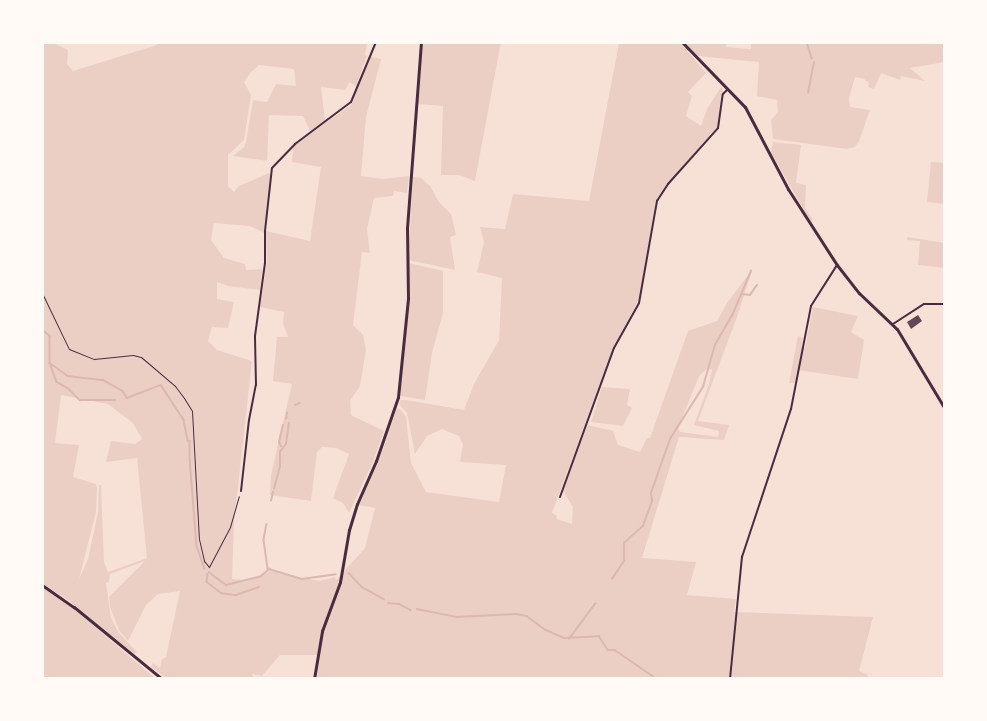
<!DOCTYPE html>
<html>
<head>
<meta charset="utf-8">
<style>
  body { margin:0 }
  #map { position:relative; width:987px; height:721px; overflow:hidden; background:#f7e1d7; font-family:"IBM Plex Sans",sans-serif }
  div>[style] { position:absolute }
  [style*='--x'] { left:calc(var(--x)*1px); top:calc(var(--y)*1px); width:calc(var(--w)*1px); rotate:calc(var(--a)*1deg) }
  .green>* { inset:0; background:#ebcfc5 }
  .stream>* { height:1.5px; margin:-0.75px; padding:0 0.75px; transform-origin:0.75px; border-radius:0.75px; background:#dcb8b0 }
  .building>* { inset:0; background:#644757 }
  .path>* { height:1px; margin:-0.5px; padding:0 0.5px; transform-origin:0.5px; border-radius:0.5px; background:#4a2c40 }
  .minor>* { height:2px; margin:-1px; padding:0 1px; transform-origin:1px; border-radius:1px; background:#4a2c40 }
  .tertiary>* { height:3px; margin:-1.5px; padding:0 1.5px; transform-origin:1.5px; border-radius:1.5px; background:#4a2c40 }
  .secondary>* { height:3px; margin:-1.5px; padding:0 1.5px; transform-origin:1.5px; border-radius:1.5px; background:#4a2c40 }
  span { translate:-50% -50%; white-space:nowrap; text-align:center; line-height:1.15; -webkit-text-stroke:4.5px #fffaf5; paint-order:stroke }
  .frame { position:absolute; inset:0; border:44px solid #fffaf5; pointer-events:none }
</style>
</head>
<body>
<div id="map">
  <div class="green">
    <i style="clip-path:polygon(evenodd,42px 42px,51px 42px,68px 50px,67px 64px,73px 71px,157px 45px,157px 42px,367px 42px,365px 55px,367px 56px,356px 87px,350px 82px,345px 90px,321px 87px,325px 121px,310px 131px,303px 116px,269px 115px,267px 161px,233px 156px,244px 147px,246px 142px,253px 100px,267px 102px,276px 84px,296px 86px,294px 69px,259px 65px,251px 72px,244px 82px,251px 95px,244px 140px,228px 155px,228px 186px,234px 192px,239px 186px,269px 173px,271px 176px,264px 233px,250px 226px,214px 223px,211px 240px,224px 258px,245px 264px,246px 270px,262px 269px,260px 290px,228px 286px,217px 282px,217px 299px,234px 302px,228px 328px,212px 327px,208px 341px,217px 350px,252px 361px,234px 523px,232px 579px,248px 580px,273px 570px,280px 574px,320px 581px,335px 577px,336px 580px,365px 548px,375px 508px,358px 505px,383px 450px,397px 408px,401px 410px,406px 417px,411px 463px,426px 492px,499px 502px,506px 465px,460px 462px,463px 445px,459px 436px,442px 429px,427px 436px,415px 454px,407px 413px,399px 404px,401px 400px,406px 400px,464px 410px,474px 384px,499px 340px,502px 278px,477px 272px,484px 242px,480px 227px,505px 229px,513px 194px,589px 201px,619px 43px,727px 42px,726px 47px,751px 49px,751px 42px,945px 42px,945px 62px,910px 68px,925px 81px,901px 76px,900px 80px,881px 73px,874px 89px,868px 87px,869px 83px,864px 79px,855px 77px,849px 98px,850px 107px,870px 110px,859px 141px,855px 147px,847px 149px,773px 139px,771px 120px,778px 112px,777px 100px,757px 96px,759px 62px,697px 56px,685px 48px,706px 73px,688px 92px,692px 96px,686px 116px,701px 126px,707px 109px,721px 87px,723px 89px,719px 125px,656px 201px,640px 297px,612px 352px,552px 513px,556px 515px,557px 519px,572px 524px,573px 507px,563px 491px,578px 445px,588px 425px,613px 431px,618px 445px,640px 452px,647px 438px,650px 438px,688px 331px,717px 321px,727px 303px,752px 270px,737px 317px,698px 421px,729px 425px,724px 440px,679px 437px,642px 558px,696px 562px,687px 595px,736px 599px,734px 612px,873px 617px,859px 671px,868px 675px,867px 679px,317px 679px,320px 655px,280px 655px,262px 676px,252px 674px,254px 679px,168px 679px,151px 667px,153px 663px,160px 668px,162px 659px,166px 657px,180px 591px,158px 594px,146px 605px,128px 641px,119px 630px,110px 607px,109px 597px,145px 561px,110px 574px,109px 582px,106px 583px,111px 618px,119px 633px,137px 652px,134px 654px,71px 602px,42px 583px,42px 42px,708px 368px,712px 370px,709px 384px,694px 425px,719px 431px,718px 437px,680px 432px,678px 428px,699px 376px,708px 368px,42px 42px,61px 395px,108px 404px,133px 423px,142px 439px,135px 444px,111px 441px,106px 462px,137px 458px,147px 558px,108px 572px,104px 562px,101px 485px,99px 485px,98px 512px,88px 559px,79px 579px,96px 512px,97px 488px,96px 484px,73px 477px,79px 445px,55px 443px,61px 395px)"></i>
    <i style="clip-path:polygon(423px 42px,501px 42px,475px 181px,459px 175px,441px 175px,443px 106px,418px 104px)"></i>
    <i style="clip-path:polygon(369px 56px,381px 59px,366px 117px,361px 176px,383px 179px,409px 176px,407px 193px,394px 191px,393px 196px,374px 198px,367px 229px,370px 253px,362px 252px,353px 325px,363px 335px,366px 350px,360px 386px,350px 401px,351px 415px,384px 431px,373px 462px,349px 513px,343px 503px,333px 498px,349px 454px,336px 448px,322px 447px,317px 452px,311px 501px,270px 495px,271px 475px,292px 384px,273px 381px,277px 337px,288px 337px,283px 323px,284px 312px,260px 307px,267px 262px,266px 231px,310px 241px,321px 167px,292px 162px,293px 146px,351px 105px)"></i>
    <i style="clip-path:polygon(773px 142px,801px 145px,796px 183px,806px 185px,805px 208px,813px 220px,810px 221px,771px 152px)"></i>
    <i style="clip-path:polygon(931px 162px,945px 163px,945px 204px,927px 202px)"></i>
    <i style="clip-path:polygon(413px 177px,421px 178px,430px 186px,439px 202px,451px 214px,456px 235px,450px 237px,455px 270px,408px 260px)"></i>
    <i style="clip-path:polygon(907px 237px,945px 243px,945px 268px,918px 265px,920px 241px,907px 240px)"></i>
    <i style="clip-path:polygon(409px 263px,443px 271px,443px 313px,432px 353px,425px 400px,400px 396px,409px 300px)"></i>
    <i style="clip-path:polygon(813px 307px,858px 316px,851px 332px,864px 340px,858px 379px,798px 370px,796px 383px,789px 383px,798px 336px,803px 338px,802px 347px,805px 348px)"></i>
    <i style="clip-path:polygon(602px 387px,630px 389px,627px 405px,632px 408px,623px 426px,591px 422px)"></i>
    <i style="clip-path:polygon(42px 587px,74px 609px,156px 679px,42px 679px)"></i>
  </div>
  <div class="stream">
    <i style="--x:807;--y:42;--w:17;--a:73"></i>
    <i style="--x:808;--y:93;--w:31;--a:-79"></i>
    <i style="--x:742;--y:294;--w:8;--a:7"></i>
    <i style="--x:750;--y:295;--w:12;--a:-55"></i>
    <i style="--x:42;--y:329;--w:11;--a:41"></i>
    <i style="--x:50;--y:336;--w:27;--a:90"></i>
    <i style="--x:50;--y:363;--w:22;--a:36"></i>
    <i style="--x:68;--y:376;--w:35;--a:7"></i>
    <i style="--x:103;--y:380;--w:23;--a:29"></i>
    <i style="--x:123;--y:391;--w:8;--a:60"></i>
    <i style="--x:127;--y:398;--w:36;--a:-21"></i>
    <i style="--x:161;--y:385;--w:42;--a:56.7"></i>
    <i style="--x:184;--y:420;--w:21;--a:79"></i>
    <i style="--x:188;--y:441;--w:2;--a:0"></i>
    <i style="--x:190;--y:441;--w:15;--a:90"></i>
    <i style="--x:50;--y:363;--w:20;--a:70"></i>
    <i style="--x:57;--y:382;--w:14;--a:30"></i>
    <i style="--x:69;--y:389;--w:16;--a:45"></i>
    <i style="--x:80;--y:400;--w:35;--a:0"></i>
    <i style="--x:295;--y:405;--w:5;--a:-22"></i>
    <i style="--x:286;--y:419;--w:6;--a:-81"></i>
    <i style="--x:281;--y:447;--w:5;--a:-112"></i>
    <i style="--x:279;--y:442;--w:17;--a:-77"></i>
    <i style="--x:190;--y:458;--w:88;--a:85.5"></i>
    <i style="--x:197;--y:546;--w:24;--a:71"></i>
    <i style="--x:274;--y:489;--w:23;--a:-75"></i>
    <i style="--x:280;--y:467;--w:15;--a:-90"></i>
    <i style="--x:280;--y:452;--w:10;--a:-53"></i>
    <i style="--x:286;--y:444;--w:21;--a:-82"></i>
    <i style="--x:271;--y:501;--w:9;--a:-77"></i>
    <i style="--x:267;--y:524;--w:16;--a:101"></i>
    <i style="--x:264;--y:540;--w:29;--a:82"></i>
    <i style="--x:209;--y:572;--w:21;--a:37"></i>
    <i style="--x:226;--y:585;--w:36;--a:-14"></i>
    <i style="--x:261;--y:576;--w:11;--a:-41"></i>
    <i style="--x:269;--y:569;--w:34;--a:17"></i>
    <i style="--x:302;--y:579;--w:34;--a:-8"></i>
    <i style="--x:349;--y:573;--w:19;--a:47"></i>
    <i style="--x:362;--y:587;--w:25;--a:29"></i>
    <i style="--x:208;--y:574;--w:8;--a:97"></i>
    <i style="--x:207;--y:582;--w:18;--a:38"></i>
    <i style="--x:221;--y:593;--w:15;--a:8"></i>
    <i style="--x:236;--y:595;--w:24;--a:-19"></i>
    <i style="--x:612;--y:579;--w:22;--a:-56"></i>
    <i style="--x:624;--y:561;--w:18;--a:-90"></i>
    <i style="--x:624;--y:543;--w:25;--a:-42"></i>
    <i style="--x:643;--y:526;--w:27;--a:-70"></i>
    <i style="--x:652;--y:501;--w:8;--a:-97"></i>
    <i style="--x:651;--y:493;--w:57;--a:-70.6"></i>
    <i style="--x:670;--y:439;--w:62;--a:-57.6"></i>
    <i style="--x:703;--y:387;--w:44;--a:-74.1"></i>
    <i style="--x:715;--y:345;--w:34;--a:-60"></i>
    <i style="--x:732;--y:316;--w:49;--a:-67.1"></i>
    <i style="--x:388;--y:603;--w:11;--a:5"></i>
    <i style="--x:399;--y:604;--w:13;--a:27"></i>
    <i style="--x:417;--y:609;--w:41;--a:11.3"></i>
    <i style="--x:457;--y:617;--w:59;--a:-2.9"></i>
    <i style="--x:516;--y:614;--w:11;--a:10"></i>
    <i style="--x:527;--y:616;--w:21;--a:37"></i>
    <i style="--x:544;--y:629;--w:22;--a:24"></i>
    <i style="--x:564;--y:638;--w:35;--a:-3"></i>
    <i style="--x:599;--y:636;--w:17;--a:57"></i>
    <i style="--x:608;--y:650;--w:7;--a:0"></i>
    <i style="--x:615;--y:650;--w:51;--a:34.6"></i>
    <i style="--x:569;--y:639;--w:44;--a:-53.4"></i>
  </div>
  <div class="building">
    <i style="clip-path:polygon(918px 315px,922px 321px,911px 329px,907px 322px)"></i>
  </div>
  <div class="path">
    <i style="--x:42;--y:293;--w:62;--a:64.3"></i>
    <i style="--x:69;--y:349;--w:27;--a:22"></i>
    <i style="--x:94;--y:359;--w:39;--a:-6"></i>
    <i style="--x:133;--y:355;--w:8;--a:14"></i>
    <i style="--x:141;--y:357;--w:45;--a:40.5"></i>
    <i style="--x:175;--y:386;--w:15;--a:53"></i>
    <i style="--x:184;--y:398;--w:15;--a:58"></i>
    <i style="--x:192;--y:411;--w:128;--a:86.9"></i>
    <i style="--x:199;--y:539;--w:23;--a:77"></i>
    <i style="--x:204;--y:561;--w:8;--a:50"></i>
    <i style="--x:209;--y:567;--w:45;--a:-62.3"></i>
    <i style="--x:230;--y:527;--w:32;--a:-74"></i>
  </div>
  <div class="minor">
    <i style="--x:893;--y:324;--w:37;--a:-33"></i>
    <i style="--x:924;--y:304;--w:21;--a:0"></i>
    <i style="--x:241;--y:491;--w:71;--a:-83.6"></i>
    <i style="--x:249;--y:420;--w:36;--a:-79"></i>
    <i style="--x:256;--y:385;--w:49;--a:-91.2"></i>
    <i style="--x:255;--y:336;--w:74;--a:-82.2"></i>
    <i style="--x:265;--y:263;--w:32;--a:-90"></i>
    <i style="--x:265;--y:231;--w:63;--a:-83.7"></i>
    <i style="--x:272;--y:168;--w:33;--a:-46"></i>
    <i style="--x:295;--y:144;--w:70;--a:-36.9"></i>
    <i style="--x:351;--y:102;--w:65;--a:-67.4"></i>
    <i style="--x:560;--y:497;--w:158;--a:-70.1"></i>
    <i style="--x:614;--y:348;--w:51;--a:-60.9"></i>
    <i style="--x:639;--y:303;--w:104;--a:-80"></i>
    <i style="--x:657;--y:201;--w:20;--a:-57"></i>
    <i style="--x:668;--y:184;--w:75;--a:-48.2"></i>
    <i style="--x:718;--y:128;--w:34;--a:-82"></i>
    <i style="--x:723;--y:94;--w:6;--a:-45"></i>
    <i style="--x:730;--y:679;--w:123;--a:-84.4"></i>
    <i style="--x:742;--y:557;--w:156;--a:-71.7"></i>
    <i style="--x:791;--y:409;--w:105;--a:-79"></i>
    <i style="--x:811;--y:306;--w:49;--a:-57.6"></i>
  </div>
  <div class="tertiary">
    <i style="--x:42;--y:585;--w:39;--a:35"></i>
    <i style="--x:74;--y:607;--w:114;--a:39.3"></i>
    <i style="--x:314;--y:679;--w:49;--a:-80.5"></i>
    <i style="--x:322;--y:631;--w:52;--a:-69.8"></i>
    <i style="--x:340;--y:582;--w:53;--a:-80.2"></i>
    <i style="--x:349;--y:530;--w:27;--a:-73"></i>
    <i style="--x:357;--y:504;--w:47;--a:-66.2"></i>
    <i style="--x:376;--y:461;--w:68;--a:-71"></i>
    <i style="--x:398;--y:397;--w:100;--a:-84.2"></i>
    <i style="--x:408;--y:298;--w:70;--a:-90.8"></i>
    <i style="--x:407;--y:228;--w:187;--a:-85.7"></i>
  </div>
  <div class="secondary">
    <i style="--x:682;--y:42;--w:91;--a:45.9"></i>
    <i style="--x:745;--y:107;--w:93;--a:62.3"></i>
    <i style="--x:788;--y:189;--w:90;--a:57.2"></i>
    <i style="--x:837;--y:265;--w:36;--a:52"></i>
    <i style="--x:859;--y:293;--w:52;--a:43.5"></i>
    <i style="--x:897;--y:329;--w:93;--a:59"></i>
  </div>
  <div class="frame"></div>
</div>
</body>
</html>
